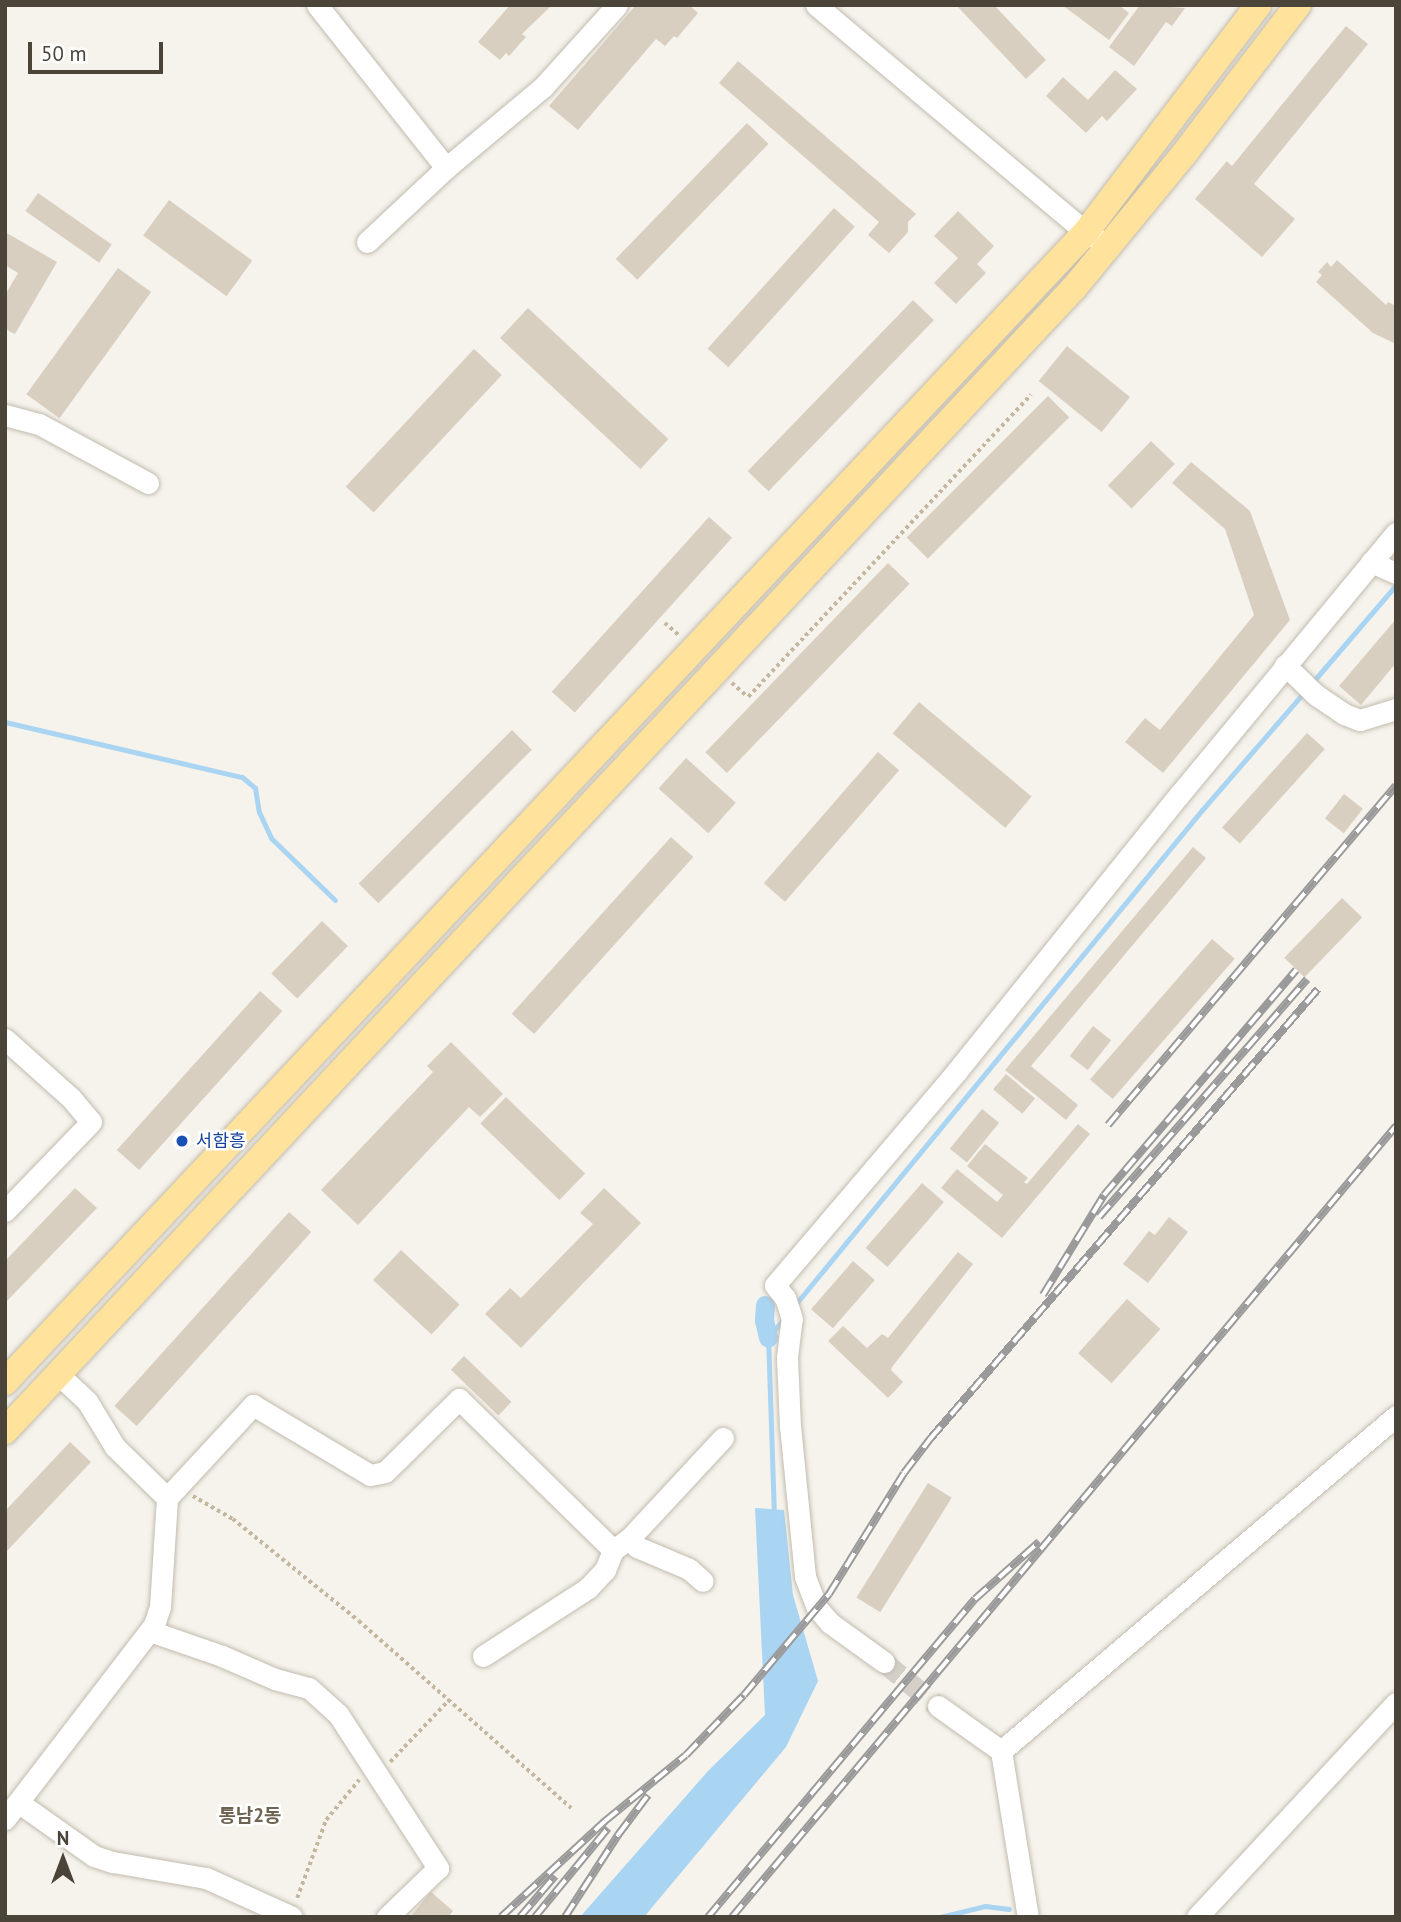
<!DOCTYPE html>
<html>
<head>
<meta charset="utf-8">
<style>
  body { margin:0 }
  #map { position:relative; width:1401px; height:1922px; overflow:hidden; background:#f6f3ec; font-family:"PT Sans","Noto Sans KR",sans-serif }
  div>[style] { position:absolute }
  [style*='--x'] { left:calc(var(--x)*1px); top:calc(var(--y)*1px); width:calc(var(--w)*1px); rotate:calc(var(--a)*1deg) }
  .water>* { inset:0; background:#a9d4f2 }
  .stream>* { height:5px; margin:-2.5px; padding:0 2.5px; transform-origin:2.5px; border-radius:2.5px; background:#a9d4f2 }
  .canal>* { height:19px; margin:-9.5px; padding:0 9.5px; transform-origin:9.5px; border-radius:9.5px; background:#a9d4f2 }
  .building>* { inset:0; background:#d8cfc1; transform-origin:0 0 }
  .minor-tunnel>* { height:21px; margin-top:-10.5px; transform-origin:0; background:repeating-linear-gradient(90deg,#d4d0c8 0 21px,transparent 0 31px) }
  .path>* { height:3.5px; margin-top:-1.75px; transform-origin:0; background:repeating-linear-gradient(90deg,#c4b79f 0 3.5px,transparent 0 7px) }
  .roads { filter:drop-shadow(0 0 2px #c2bbae) drop-shadow(0 0 2px #c2bbae) }
  .minor>* { height:21px; margin:-10.5px; padding:0 10.5px; transform-origin:10.5px; border-radius:10.5px; background:#fff }
  .major>* { height:26px; margin:-13px; padding:0 13px; transform-origin:13px; border-radius:13px; background:#ffe39c }
  .rail>* { height:8px; margin-top:-4px; transform-origin:0; background:repeating-linear-gradient(90deg,#fff 0 16px,#9a9a9a 0 32px); box-sizing:border-box; border-block:2px solid #9a9a9a }
  .dots>* { width:19px; height:19px; translate:-50% -50%; box-sizing:border-box; border:4px solid #fff; border-radius:50% }
  span { translate:-50% -50%; white-space:nowrap; text-align:center; line-height:1.15; -webkit-text-stroke:5px #fff; paint-order:stroke }
  .transit-label { font-size:18px; color:#164399 }
  .left { translate:0 -50%; text-align:left }
  .neighbourhood-label { font-size:19px; color:#6e6250; font-weight:700 }
  .frame { position:absolute; inset:0; border:7px solid #4b4439; pointer-events:none }
  .north { position:absolute; left:28px; top:1824px; width:70px; height:70px; -webkit-text-stroke:5px #fff; paint-order:stroke; rotate:0deg; font-size:19px; font-weight:700; line-height:28px; text-align:center; color:#4b4439 }
  .north::after { content:''; display:block; margin:auto; width:24px; height:32px; background:#4b4439; clip-path:polygon(50% 0,100% 100%,50% 72%,0 100%) }
  .scale { position:absolute; left:28px; top:42px; width:135px; height:32px; box-sizing:border-box; border:4px solid #4b4439; border-top:0; padding-left:9px; font-size:21px; line-height:24px; white-space:nowrap; color:#4b4439; -webkit-text-stroke:5px #fff; paint-order:stroke }
</style>
</head>
<body>
<div id="map">
  <div class="water">
    <i style="clip-path:polygon(755px 1508px,784px 1510px,793px 1595px,818px 1681px,786px 1747px,644px 1917px,580px 1917px,708px 1771px,765px 1715px)"></i>
  </div>
  <div class="stream">
    <i style="--x:1311;--y:684;--w:130;--a:-49.4"></i>
    <i style="--x:5;--y:722;--w:243;--a:13.1"></i>
    <i style="--x:242;--y:777;--w:17;--a:40"></i>
    <i style="--x:255;--y:788;--w:24;--a:81"></i>
    <i style="--x:259;--y:812;--w:29;--a:65"></i>
    <i style="--x:271;--y:838;--w:89;--a:44.1"></i>
    <i style="--x:794;--y:1306;--w:642;--a:-50.56"></i>
    <i style="--x:1202;--y:810;--w:157;--a:-49.1"></i>
    <i style="--x:774;--y:1516;--w:178;--a:-91.9"></i>
    <i style="--x:768;--y:1338;--w:26;--a:-51"></i>
    <i style="--x:940;--y:1917;--w:46;--a:-13.7"></i>
    <i style="--x:985;--y:1906;--w:24;--a:7"></i>
  </div>
  <div class="canal">
    <i style="--x:765;--y:1305;--w:15;--a:94"></i>
    <i style="--x:764;--y:1320;--w:18;--a:77"></i>
  </div>
  <div class="building">
    <i style="clip-path:polygon(510px 5px,552px 5px,522px 34px,526px 37px,509px 56px,506px 53px,500px 60px,478px 42px)"></i>
    <i style="clip-path:polygon(636px 5px,689px 5px,698px 13px,677px 38px,674px 36px,665px 46px,656px 39px,578px 130px,549px 106px)"></i>
    <i style="clip-path:polygon(956px 5px,994px 5px,1046px 60px,1026px 79px)"></i>
    <i style="clip-path:polygon(1062px 5px,1119px 5px,1129px 13px,1109px 40px)"></i>
    <i style="clip-path:polygon(1140px 5px,1185px 8px,1172px 26px,1166px 22px,1134px 66px,1109px 47px)"></i>
    <i style="clip-path:polygon(1346px 26px,1368px 44px,1254px 184px,1295px 219px,1262px 257px,1195px 199px,1227px 161px,1232px 166px)"></i>
    <i style="clip-path:polygon(738px 61px,916px 214px,908px 222px,908px 232px,889px 253px,868px 235px,879px 222px,719px 83px)"></i>
    <i style="clip-path:polygon(1115px 70px,1137px 89px,1107px 121px,1102px 116px,1086px 133px,1046px 96px,1063px 77px,1088px 100px)"></i>
    <i style="left:747px;top:123px;width:30px;height:189px;rotate:44deg"></i>
    <i style="left:38px;top:193px;width:90px;height:22px;rotate:35deg"></i>
    <i style="left:169px;top:200px;width:103px;height:44px;rotate:36deg"></i>
    <i style="left:834px;top:208px;width:28px;height:189px;rotate:42deg"></i>
    <i style="clip-path:polygon(958px 211px,994px 246px,977px 264px,986px 273px,956px 304px,934px 283px,958px 258px,934px 236px)"></i>
    <i style="clip-path:polygon(5px 232px,57px 262px,15px 334px,5px 329px,5px 295px,18px 273px,5px 265px)"></i>
    <i style="clip-path:polygon(1337px 260px,1386px 305px,1388px 302px,1396px 306px,1396px 344px,1373px 333px,1316px 282px,1322px 275px,1318px 272px,1327px 262px,1331px 267px)"></i>
    <i style="left:118px;top:268px;width:41px;height:156px;rotate:36deg"></i>
    <i style="left:913px;top:300px;width:29px;height:238px;rotate:44deg"></i>
    <i style="left:528px;top:308px;width:192px;height:41px;rotate:43deg"></i>
    <i style="left:1067px;top:346px;width:81px;height:45px;rotate:39deg"></i>
    <i style="left:474px;top:349px;width:38px;height:188px;rotate:43deg"></i>
    <i style="left:1048px;top:396px;width:30px;height:200px;rotate:45deg"></i>
    <i style="left:1151px;top:441px;width:33px;height:62px;rotate:44deg"></i>
    <i style="clip-path:polygon(1191px 462px,1250px 511px,1290px 620px,1163px 773px,1125px 742px,1145px 718px,1160px 730px,1254px 615px,1225px 529px,1172px 483px)"></i>
    <i style="left:709px;top:517px;width:31px;height:235px;rotate:42deg"></i>
    <i style="left:888px;top:563px;width:30px;height:263px;rotate:44deg"></i>
    <i style="clip-path:polygon(1396px 619px,1396px 663px,1361px 705px,1339px 686px)"></i>
    <i style="left:919px;top:702px;width:147px;height:41px;rotate:40deg"></i>
    <i style="left:512px;top:730px;width:28px;height:217px;rotate:45deg"></i>
    <i style="left:1307px;top:733px;width:24px;height:127px;rotate:42deg"></i>
    <i style="left:878px;top:752px;width:28px;height:174px;rotate:41deg"></i>
    <i style="left:686px;top:758px;width:67px;height:41px;rotate:42deg"></i>
    <i style="left:1344px;top:794px;width:24px;height:31px;rotate:38deg"></i>
    <i style="left:671px;top:837px;width:30px;height:238px;rotate:42deg"></i>
    <i style="clip-path:polygon(1193px 847px,1206px 858px,1031px 1066px,1078px 1105px,1066px 1120px,1005px 1070px)"></i>
    <i style="left:1342px;top:898px;width:28px;height:83px;rotate:44deg"></i>
    <i style="left:322px;top:921px;width:36px;height:73px;rotate:44deg"></i>
    <i style="left:1212px;top:939px;width:30px;height:186px;rotate:41deg"></i>
    <i style="left:260px;top:991px;width:30px;height:214px;rotate:42deg"></i>
    <i style="left:1093px;top:1026px;width:23px;height:38px;rotate:38deg"></i>
    <i style="clip-path:polygon(451px 1042px,503px 1094px,480px 1117px,469px 1107px,358px 1225px,321px 1190px,433px 1072px,427px 1066px)"></i>
    <i style="left:1006px;top:1074px;width:38px;height:20px;rotate:40deg"></i>
    <i style="left:506px;top:1097px;width:110px;height:37px;rotate:44deg"></i>
    <i style="left:982px;top:1109px;width:22px;height:51px;rotate:39deg"></i>
    <i style="clip-path:polygon(1078px 1124px,1090px 1134px,1002px 1238px,941px 1188px,957px 1169px,997px 1202px,1003px 1195px,967px 1166px,985px 1144px,1028px 1178px,1024px 1182px,1027px 1184px)"></i>
    <i style="left:922px;top:1183px;width:29px;height:86px;rotate:41deg"></i>
    <i style="clip-path:polygon(75px 1188px,97px 1208px,5px 1303px,5px 1261px)"></i>
    <i style="clip-path:polygon(604px 1188px,641px 1223px,521px 1348px,485px 1314px,510px 1288px,521px 1298px,593px 1224px,580px 1213px)"></i>
    <i style="left:289px;top:1212px;width:30px;height:261px;rotate:42deg"></i>
    <i style="clip-path:polygon(1169px 1217px,1188px 1232px,1148px 1283px,1123px 1264px,1149px 1231px,1155px 1235px)"></i>
    <i style="left:401px;top:1250px;width:80px;height:41px;rotate:43deg"></i>
    <i style="clip-path:polygon(958px 1252px,973px 1264px,892px 1367px,891px 1370px,903px 1382px,888px 1398px,828px 1341px,843px 1326px,867px 1348px,882px 1334px,888px 1338px)"></i>
    <i style="left:853px;top:1261px;width:29px;height:64px;rotate:41deg"></i>
    <i style="left:1127px;top:1299px;width:45px;height:73px;rotate:42deg"></i>
    <i style="left:464px;top:1356px;width:66px;height:19px;rotate:44deg"></i>
    <i style="clip-path:polygon(70px 1442px,91px 1462px,5px 1553px,5px 1511px)"></i>
    <i style="left:928px;top:1483px;width:28px;height:135px;rotate:32deg"></i>
    <i style="clip-path:polygon(431px 1892px,453px 1911px,448px 1917px,410px 1917px)"></i>
  </div>
  <div class="minor-tunnel">
    <i style="--x:884;--y:1662;--w:70;--a:39.2"></i>
  </div>
  <div class="path">
    <i style="--x:665;--y:623;--w:18;--a:41"></i>
    <i style="--x:732;--y:683;--w:21;--a:41"></i>
    <i style="--x:748;--y:697;--w:414;--a:-46.9"></i>
    <i style="--x:193;--y:1496;--w:46;--a:29.9"></i>
    <i style="--x:233;--y:1519;--w:162;--a:39"></i>
    <i style="--x:359;--y:1621;--w:283;--a:41.4"></i>
    <i style="--x:390;--y:1762;--w:86;--a:-46.4"></i>
    <i style="--x:297;--y:1898;--w:83;--a:-69.6"></i>
    <i style="--x:326;--y:1820;--w:52;--a:-50.5"></i>
  </div>
  <div class="roads">
    <div class="minor">
      <i style="--x:317;--y:5;--w:208;--a:51.6"></i>
      <i style="--x:816;--y:5;--w:353;--a:40.1"></i>
      <i style="--x:1086;--y:232;--w:15;--a:32"></i>
      <i style="--x:367;--y:242;--w:108;--a:-43.1"></i>
      <i style="--x:446;--y:168;--w:126;--a:-39.9"></i>
      <i style="--x:543;--y:87;--w:110;--a:-47.9"></i>
      <i style="--x:5;--y:415;--w:35;--a:15"></i>
      <i style="--x:39;--y:424;--w:124;--a:28.4"></i>
      <i style="--x:1371;--y:562;--w:27;--a:24"></i>
      <i style="--x:1285;--y:665;--w:43;--a:44.1"></i>
      <i style="--x:1316;--y:695;--w:34;--a:34"></i>
      <i style="--x:1344;--y:714;--w:17;--a:21"></i>
      <i style="--x:1360;--y:720;--w:38;--a:-17"></i>
      <i style="--x:5;--y:1039;--w:89;--a:41.8"></i>
      <i style="--x:71;--y:1098;--w:31;--a:50"></i>
      <i style="--x:91;--y:1122;--w:124;--a:134"></i>
      <i style="--x:59;--y:1375;--w:38;--a:43"></i>
      <i style="--x:87;--y:1401;--w:54;--a:58.7"></i>
      <i style="--x:115;--y:1447;--w:73;--a:44.4"></i>
      <i style="--x:629;--y:1539;--w:11;--a:45"></i>
      <i style="--x:637;--y:1547;--w:56;--a:22.9"></i>
      <i style="--x:689;--y:1569;--w:18;--a:41"></i>
      <i style="--x:150;--y:1631;--w:76;--a:19.1"></i>
      <i style="--x:222;--y:1656;--w:58;--a:23.5"></i>
      <i style="--x:275;--y:1679;--w:35;--a:15"></i>
      <i style="--x:309;--y:1688;--w:39;--a:42"></i>
      <i style="--x:338;--y:1714;--w:184;--a:57"></i>
      <i style="--x:438;--y:1868;--w:71;--a:136.1"></i>
      <i style="--x:483;--y:1656;--w:125;--a:-32.9"></i>
      <i style="--x:588;--y:1588;--w:25;--a:-47"></i>
      <i style="--x:605;--y:1570;--w:22;--a:-68"></i>
      <i style="--x:613;--y:1550;--w:19;--a:-35"></i>
      <i style="--x:629;--y:1539;--w:138;--a:-47.1"></i>
      <i style="--x:884;--y:1662;--w:67;--a:-144.2"></i>
      <i style="--x:830;--y:1623;--w:20;--a:-131"></i>
      <i style="--x:817;--y:1608;--w:34;--a:-111"></i>
      <i style="--x:805;--y:1576;--w:150;--a:-95.7"></i>
      <i style="--x:790;--y:1427;--w:70;--a:-92.5"></i>
      <i style="--x:787;--y:1357;--w:38;--a:-83"></i>
      <i style="--x:792;--y:1319;--w:22;--a:-108"></i>
      <i style="--x:785;--y:1298;--w:16;--a:-128"></i>
      <i style="--x:775;--y:1285;--w:281;--a:-49.6"></i>
      <i style="--x:957;--y:1071;--w:354;--a:-51.2"></i>
      <i style="--x:1179;--y:795;--w:340;--a:-50.4"></i>
      <i style="--x:938;--y:1706;--w:77;--a:35.5"></i>
      <i style="--x:1001;--y:1751;--w:168;--a:80.8"></i>
      <i style="--x:1001;--y:1751;--w:518;--a:-40.3"></i>
      <i style="--x:18;--y:1802;--w:93;--a:35.4"></i>
      <i style="--x:94;--y:1856;--w:20;--a:18"></i>
      <i style="--x:113;--y:1862;--w:94;--a:9.8"></i>
      <i style="--x:206;--y:1878;--w:94;--a:24.4"></i>
      <i style="--x:5;--y:1819;--w:245;--a:-52.5"></i>
      <i style="--x:154;--y:1625;--w:19;--a:-72"></i>
      <i style="--x:160;--y:1607;--w:109;--a:-86.3"></i>
      <i style="--x:167;--y:1498;--w:127;--a:-47.2"></i>
      <i style="--x:253;--y:1405;--w:136;--a:30.9"></i>
      <i style="--x:370;--y:1475;--w:15;--a:-11"></i>
      <i style="--x:385;--y:1472;--w:104;--a:-44.6"></i>
      <i style="--x:459;--y:1399;--w:216;--a:44.4"></i>
      <i style="--x:1197;--y:1917;--w:292;--a:-47.1"></i>
    </div>
    <div class="major">
      <i style="--x:5;--y:1382;--w:1578;--a:-46.77"></i>
      <i style="--x:1086;--y:232;--w:285;--a:-52.8"></i>
      <i style="--x:5;--y:1431;--w:1565;--a:-46.92"></i>
      <i style="--x:1074;--y:288;--w:173;--a:-50.6"></i>
      <i style="--x:1184;--y:154;--w:188;--a:-52.6"></i>
    </div>
  </div>
  <div class="rail">
    <i style="--x:1108;--y:1125;--w:445;--a:-49.7"></i>
    <i style="--x:1099;--y:1217;--w:316;--a:-48.8"></i>
    <i style="--x:1043;--y:1295;--w:117;--a:-58.6"></i>
    <i style="--x:1104;--y:1195;--w:296;--a:-49.5"></i>
    <i style="--x:501;--y:1917;--w:142;--a:-42.7"></i>
    <i style="--x:605;--y:1821;--w:104;--a:-39.2"></i>
    <i style="--x:686;--y:1755;--w:83;--a:-46"></i>
    <i style="--x:744;--y:1695;--w:132;--a:-49.9"></i>
    <i style="--x:829;--y:1594;--w:142;--a:-58.2"></i>
    <i style="--x:904;--y:1473;--w:43;--a:-52.6"></i>
    <i style="--x:930;--y:1439;--w:594;--a:-49.23"></i>
    <i style="--x:520;--y:1917;--w:54;--a:-49.5"></i>
    <i style="--x:535;--y:1917;--w:115;--a:-50.6"></i>
    <i style="--x:565;--y:1917;--w:98;--a:-57.1"></i>
    <i style="--x:618;--y:1835;--w:50;--a:-53.1"></i>
    <i style="--x:708;--y:1917;--w:415;--a:-50"></i>
    <i style="--x:975;--y:1599;--w:86;--a:-41.7"></i>
    <i style="--x:732;--y:1917;--w:1033;--a:-49.99"></i>
  </div>
  <div class="dots">
    <i style="left:182px;top:1141px;background:#1a4fb4"></i>
  </div>
  <div class="transit-label">
    <span class="left" style="left:196px;top:1141px">서함흥</span>
  </div>
  <div class="neighbourhood-label">
    <span style="left:250px;top:1816px">통남2동</span>
  </div>
  <div class="frame"></div>
  <div class="north">N</div>
  <div class="scale">50 m</div>
</div>
</body>
</html>
